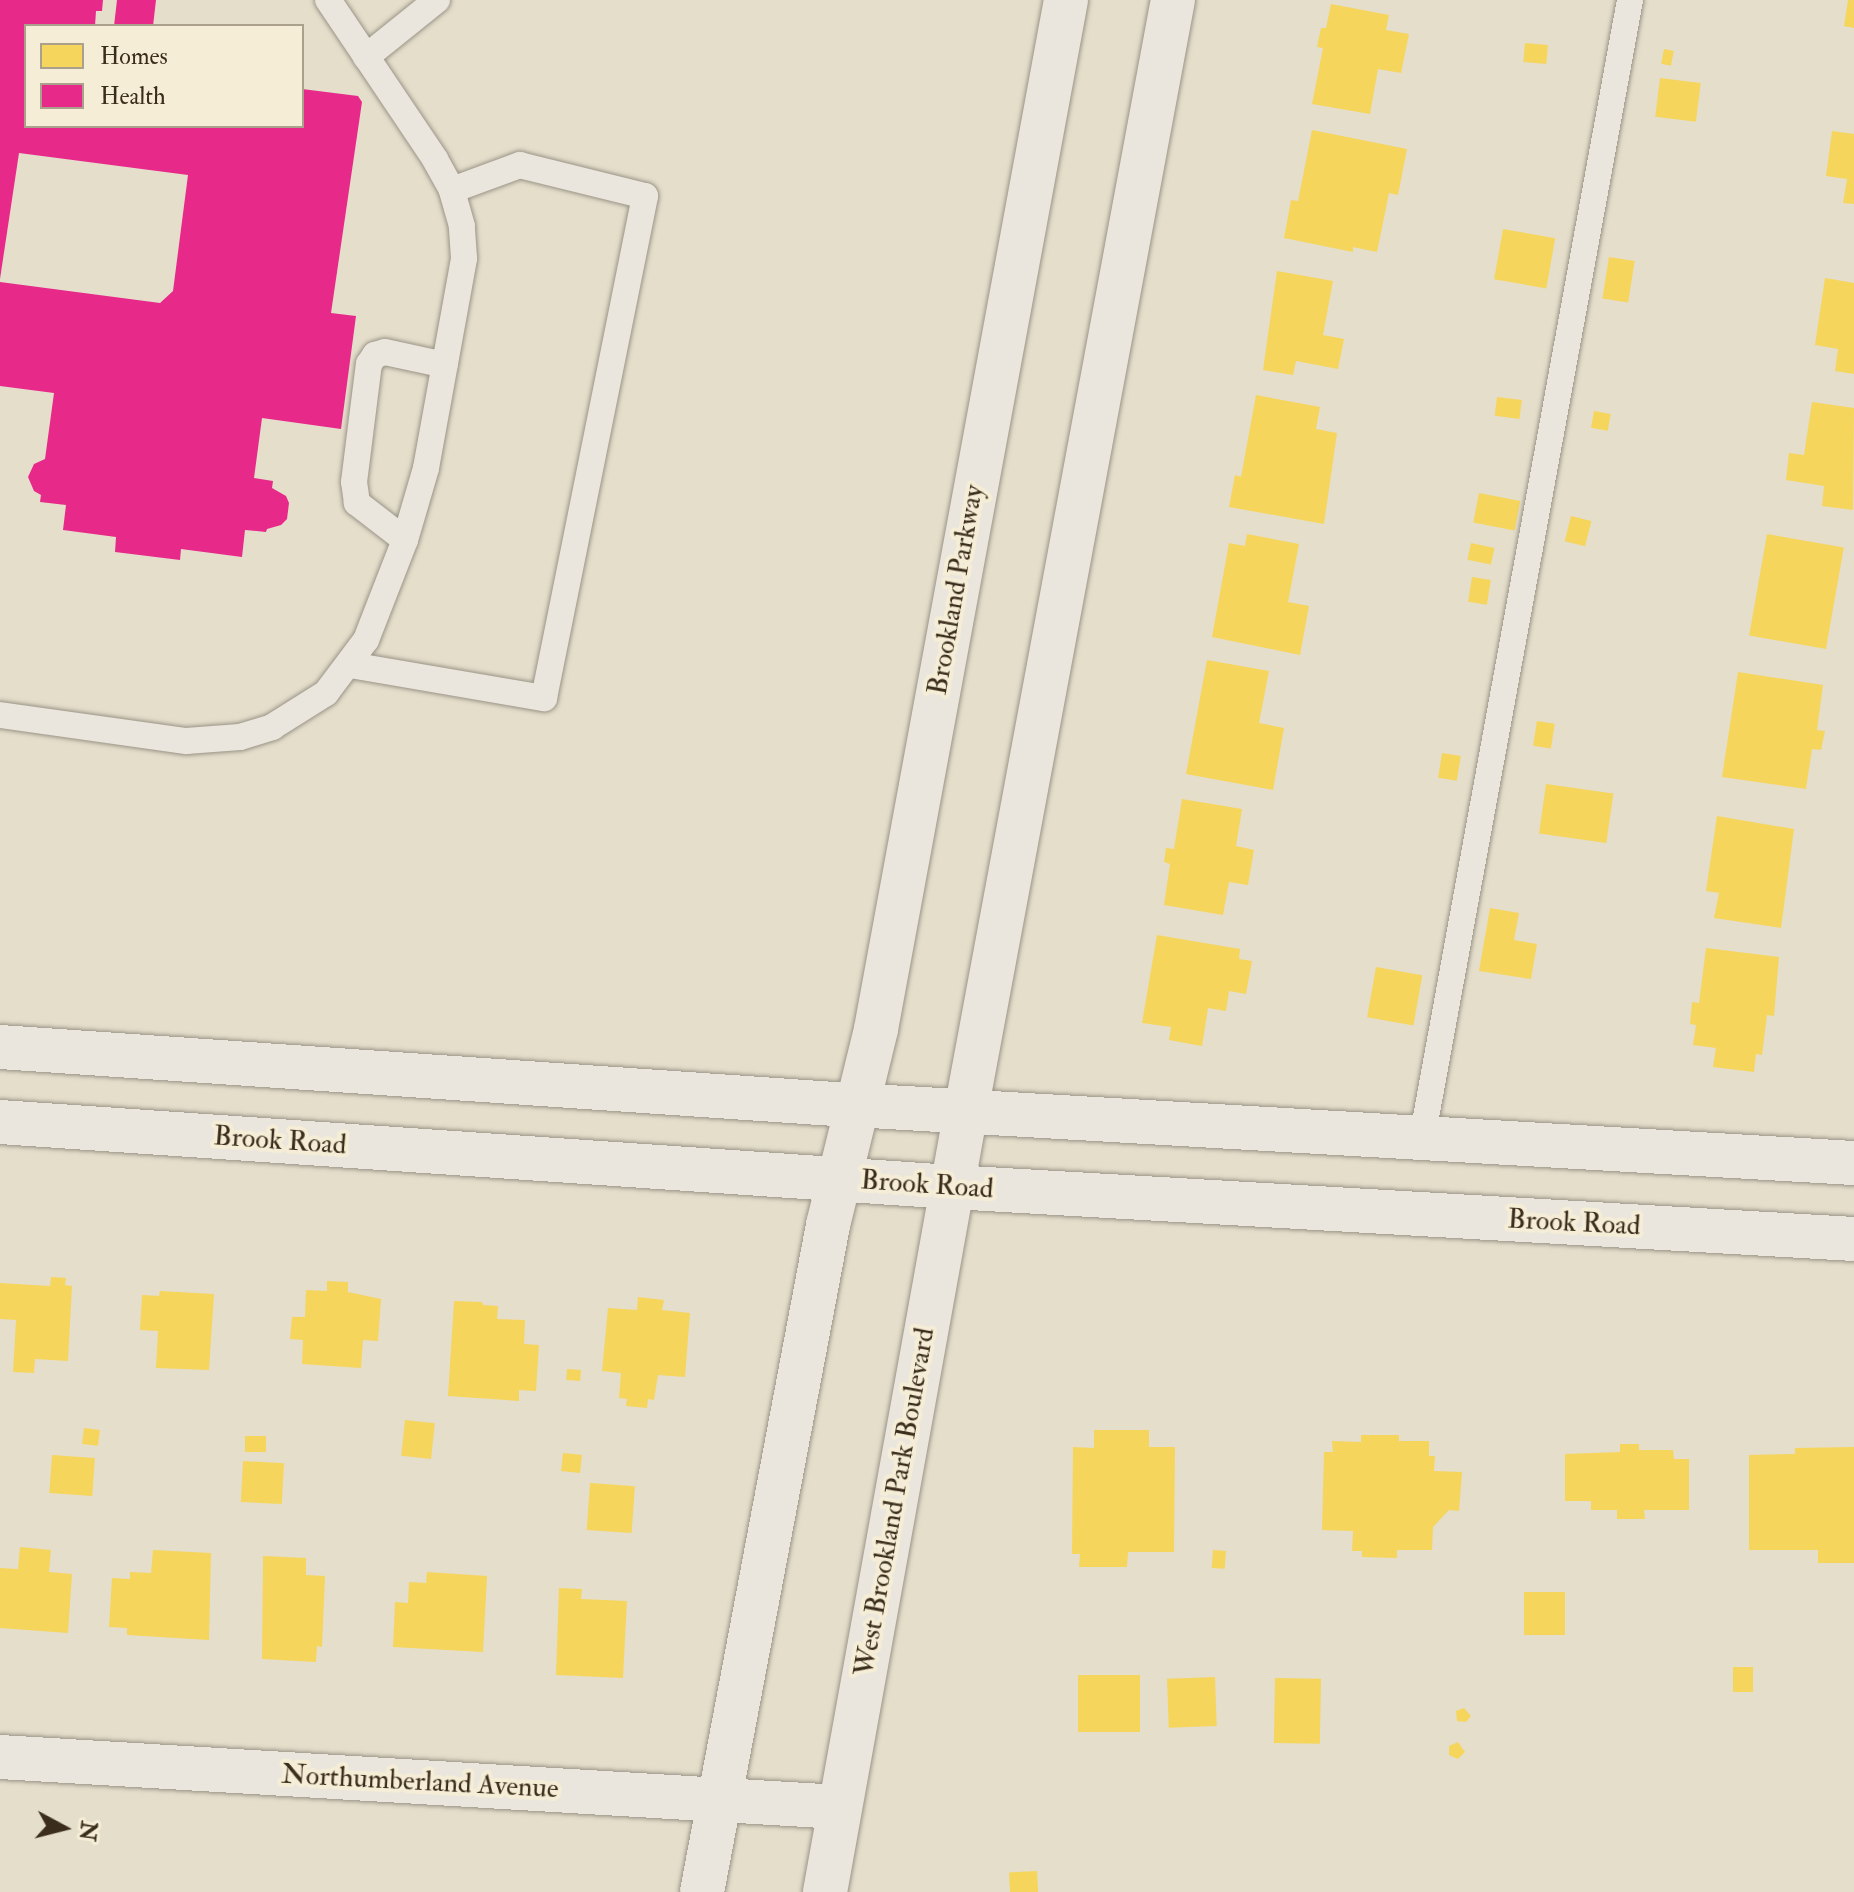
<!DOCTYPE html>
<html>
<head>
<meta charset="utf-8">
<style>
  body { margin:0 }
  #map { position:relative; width:1854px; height:1892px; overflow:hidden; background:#e5decb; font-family:"IM FELL Double Pica",serif }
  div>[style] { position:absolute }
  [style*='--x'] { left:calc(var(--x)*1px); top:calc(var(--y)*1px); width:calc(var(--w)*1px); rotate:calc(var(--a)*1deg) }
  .homes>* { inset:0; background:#f6d55c; transform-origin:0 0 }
  .health>* { inset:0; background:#e7298a }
  .roads { filter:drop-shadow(0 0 2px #9a9487) drop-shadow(0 0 2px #9a9487) }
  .service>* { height:26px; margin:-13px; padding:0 13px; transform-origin:13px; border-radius:13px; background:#eae6dd }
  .minor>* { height:44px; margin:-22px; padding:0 22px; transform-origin:22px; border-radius:22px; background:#eae6dd }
  .secondary>* { height:44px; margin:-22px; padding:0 22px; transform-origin:22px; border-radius:22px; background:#eae6dd }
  span { translate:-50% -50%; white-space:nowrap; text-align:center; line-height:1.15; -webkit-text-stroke:8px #f5edd6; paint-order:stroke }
  .street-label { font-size:28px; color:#3b2d1b }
  .legend { position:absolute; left:24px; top:24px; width:280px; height:104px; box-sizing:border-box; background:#f5edd6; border:2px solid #aba08b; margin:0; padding:10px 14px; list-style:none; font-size:24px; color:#3b2d1b }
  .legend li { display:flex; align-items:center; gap:16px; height:40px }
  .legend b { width:40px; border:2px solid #aba08b }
  .north { position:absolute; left:24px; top:1788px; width:80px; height:80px; -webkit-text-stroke:6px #f5edd6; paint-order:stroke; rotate:97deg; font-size:22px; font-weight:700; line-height:32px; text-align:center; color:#3b2d1b }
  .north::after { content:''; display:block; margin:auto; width:28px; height:36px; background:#3b2d1b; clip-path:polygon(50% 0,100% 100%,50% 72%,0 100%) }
</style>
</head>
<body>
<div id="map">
  <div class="homes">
    <i style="clip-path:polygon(1848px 0,1854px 0,1854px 28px,1844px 26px)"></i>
    <i style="clip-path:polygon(1331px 4px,1389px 15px,1386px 30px,1409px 34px,1401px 73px,1378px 69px,1370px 114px,1312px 104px,1323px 48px,1317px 47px,1321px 28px,1326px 28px)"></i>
    <i style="left:1525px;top:43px;width:23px;height:19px;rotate:5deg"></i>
    <i style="left:1664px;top:49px;width:10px;height:15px;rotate:11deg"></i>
    <i style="left:1660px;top:78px;width:41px;height:39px;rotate:7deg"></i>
    <i style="clip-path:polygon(1312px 130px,1407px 149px,1398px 195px,1389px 193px,1377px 252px,1353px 247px,1353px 252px,1284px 238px,1291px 200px,1298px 201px)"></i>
    <i style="clip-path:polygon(1832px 131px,1854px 134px,1854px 204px,1843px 203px,1847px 179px,1826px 176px)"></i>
    <i style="left:1503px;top:229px;width:53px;height:51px;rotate:10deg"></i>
    <i style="left:1609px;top:257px;width:26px;height:42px;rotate:9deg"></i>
    <i style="clip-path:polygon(1277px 271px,1333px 281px,1323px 335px,1344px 339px,1338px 369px,1296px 361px,1293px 375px,1263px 370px)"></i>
    <i style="clip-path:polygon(1825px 278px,1854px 283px,1854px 374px,1835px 371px,1838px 349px,1815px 345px)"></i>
    <i style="clip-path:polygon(1256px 395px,1320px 407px,1316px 429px,1337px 433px,1324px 524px,1229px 507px,1235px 475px,1241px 477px)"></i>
    <i style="left:1497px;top:397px;width:25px;height:19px;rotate:7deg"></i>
    <i style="clip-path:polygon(1812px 402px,1854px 408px,1853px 510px,1822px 506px,1824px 486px,1786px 480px,1789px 453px,1804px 455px)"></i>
    <i style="left:1594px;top:411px;width:17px;height:17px;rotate:10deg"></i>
    <i style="left:1479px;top:493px;width:42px;height:30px;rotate:11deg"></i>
    <i style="left:1571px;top:516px;width:21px;height:26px;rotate:14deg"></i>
    <i style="clip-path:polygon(1247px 534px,1299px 544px,1288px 602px,1309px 606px,1300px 655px,1212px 637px,1229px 543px,1245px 546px)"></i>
    <i style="left:1767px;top:534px;width:78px;height:103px;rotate:10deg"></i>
    <i style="left:1471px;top:543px;width:24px;height:17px;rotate:12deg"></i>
    <i style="left:1472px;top:577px;width:19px;height:25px;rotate:9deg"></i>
    <i style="clip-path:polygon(1207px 660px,1269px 671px,1259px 723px,1284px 728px,1273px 790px,1186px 774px)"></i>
    <i style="clip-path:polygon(1738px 672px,1823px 685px,1817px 730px,1825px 731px,1821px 750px,1812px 749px,1806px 789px,1722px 777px)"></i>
    <i style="left:1537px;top:721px;width:18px;height:25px;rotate:9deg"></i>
    <i style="left:1442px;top:753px;width:19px;height:25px;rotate:9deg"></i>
    <i style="left:1546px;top:784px;width:68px;height:50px;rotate:8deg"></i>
    <i style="clip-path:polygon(1182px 799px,1242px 809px,1236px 846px,1254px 850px,1248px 885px,1229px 882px,1223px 915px,1164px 905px,1170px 864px,1164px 862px,1166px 848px,1174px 849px)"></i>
    <i style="clip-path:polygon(1717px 816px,1794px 829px,1781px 928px,1714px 918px,1719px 893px,1706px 891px)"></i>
    <i style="clip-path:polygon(1490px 908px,1519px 913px,1514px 940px,1537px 944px,1531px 979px,1479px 971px)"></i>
    <i style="clip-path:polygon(1157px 935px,1240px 949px,1239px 959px,1252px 961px,1246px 994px,1229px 991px,1226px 1011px,1208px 1008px,1202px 1046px,1169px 1040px,1171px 1027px,1142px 1023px)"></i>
    <i style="clip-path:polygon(1706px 948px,1779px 957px,1774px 1016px,1767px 1015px,1762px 1055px,1756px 1054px,1754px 1072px,1713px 1067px,1716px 1048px,1693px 1045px,1696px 1025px,1690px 1024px,1692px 1002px,1699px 1003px)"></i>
    <i style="left:1376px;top:967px;width:47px;height:51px;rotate:10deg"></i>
    <i style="clip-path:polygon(51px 1277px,66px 1278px,65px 1285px,72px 1286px,68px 1361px,35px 1359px,34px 1373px,13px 1372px,16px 1320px,0 1319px,0 1283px,50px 1286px)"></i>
    <i style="clip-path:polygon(327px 1281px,348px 1282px,348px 1292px,381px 1299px,378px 1341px,363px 1340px,361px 1368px,302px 1364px,303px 1340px,290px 1339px,292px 1317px,305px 1317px,306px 1290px,327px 1291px)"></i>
    <i style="clip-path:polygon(160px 1291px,214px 1294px,209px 1370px,156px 1368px,158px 1331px,140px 1330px,142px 1295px,159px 1296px)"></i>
    <i style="clip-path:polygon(638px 1297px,664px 1300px,662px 1310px,690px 1313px,685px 1377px,658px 1375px,654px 1400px,648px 1399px,647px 1408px,626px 1406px,627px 1399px,619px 1398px,621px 1373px,602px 1371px,608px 1308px,637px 1310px)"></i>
    <i style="clip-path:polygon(454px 1301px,482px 1302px,483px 1305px,498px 1306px,497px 1319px,525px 1320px,524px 1344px,539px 1345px,536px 1391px,519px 1390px,519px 1401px,448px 1396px)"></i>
    <i style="left:567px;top:1369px;width:14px;height:11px;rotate:4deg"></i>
    <i style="left:405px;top:1420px;width:30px;height:36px;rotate:6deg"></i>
    <i style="left:84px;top:1428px;width:16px;height:16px;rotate:7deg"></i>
    <i style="clip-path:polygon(1094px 1430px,1149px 1430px,1149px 1447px,1175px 1447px,1174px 1552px,1128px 1552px,1127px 1567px,1079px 1567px,1080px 1554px,1072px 1554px,1073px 1447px,1094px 1448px)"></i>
    <i style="clip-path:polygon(1361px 1435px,1399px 1435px,1399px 1441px,1429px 1441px,1429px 1456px,1435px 1456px,1434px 1471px,1462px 1472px,1459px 1511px,1449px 1510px,1433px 1527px,1432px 1550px,1397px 1550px,1397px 1558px,1362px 1557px,1362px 1551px,1352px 1551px,1353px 1531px,1322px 1530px,1324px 1452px,1333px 1452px,1332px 1441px,1361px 1442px)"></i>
    <i style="left:245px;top:1436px;width:21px;height:16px"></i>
    <i style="clip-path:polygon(1620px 1444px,1639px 1444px,1639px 1450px,1673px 1450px,1674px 1459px,1689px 1459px,1689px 1510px,1644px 1510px,1645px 1519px,1617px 1519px,1617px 1510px,1591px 1510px,1591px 1501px,1565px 1501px,1565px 1454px,1620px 1452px)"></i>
    <i style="clip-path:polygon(1854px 1447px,1854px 1563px,1818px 1563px,1818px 1550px,1749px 1550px,1749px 1455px,1795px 1454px,1795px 1448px)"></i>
    <i style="left:563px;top:1453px;width:19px;height:18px;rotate:6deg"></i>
    <i style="left:52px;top:1455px;width:43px;height:38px;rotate:4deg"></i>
    <i style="left:243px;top:1461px;width:41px;height:41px;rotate:3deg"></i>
    <i style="left:590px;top:1483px;width:45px;height:47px;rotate:4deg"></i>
    <i style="clip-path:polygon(20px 1547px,51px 1550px,49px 1572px,72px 1574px,68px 1633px,0 1628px,0 1568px,18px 1569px)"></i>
    <i style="clip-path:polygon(153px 1550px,211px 1553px,209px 1640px,127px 1635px,127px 1628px,109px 1627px,112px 1578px,130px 1579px,130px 1572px,151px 1573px)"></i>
    <i style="left:1213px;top:1550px;width:13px;height:18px;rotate:4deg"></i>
    <i style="clip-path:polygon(263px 1556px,306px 1558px,306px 1575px,325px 1576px,322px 1647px,317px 1646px,316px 1662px,262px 1659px)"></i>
    <i style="clip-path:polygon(427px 1572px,487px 1576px,483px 1652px,393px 1647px,395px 1602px,408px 1603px,409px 1582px,426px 1583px)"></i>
    <i style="clip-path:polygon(559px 1588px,582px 1589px,581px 1599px,627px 1601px,623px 1678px,556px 1675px)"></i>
    <i style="left:1524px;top:1592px;width:41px;height:43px"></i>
    <i style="left:1733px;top:1667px;width:20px;height:25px"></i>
    <i style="left:1078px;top:1675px;width:62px;height:57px"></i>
    <i style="left:1215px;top:1677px;width:49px;height:48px;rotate:88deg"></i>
    <i style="left:1275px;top:1678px;width:46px;height:65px;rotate:1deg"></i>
    <i style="clip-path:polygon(1464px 1708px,1471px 1716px,1466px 1722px,1457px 1721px,1456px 1711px)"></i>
    <i style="clip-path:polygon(1458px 1742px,1465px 1752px,1458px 1759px,1449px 1755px,1449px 1746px)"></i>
    <i style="left:1037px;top:1871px;width:21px;height:28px;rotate:87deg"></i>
  </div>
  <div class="health">
    <i style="clip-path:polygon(0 0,103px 0,102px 11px,96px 11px,95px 26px,26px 26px,26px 126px,302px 126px,302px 89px,358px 96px,362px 102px,331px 313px,356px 316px,341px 429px,262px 418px,254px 478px,273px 481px,272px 488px,286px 496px,289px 503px,287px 519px,281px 525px,267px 529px,266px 532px,245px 530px,242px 557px,181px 549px,180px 560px,115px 552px,116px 537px,63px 530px,66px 505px,40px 502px,41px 495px,34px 491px,28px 477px,34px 464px,45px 459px,54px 393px,0 386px,0 282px,160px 303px,173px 291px,188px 175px,19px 153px,0 279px)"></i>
    <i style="clip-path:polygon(117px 0,156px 0,153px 26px,114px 26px)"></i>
  </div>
  <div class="roads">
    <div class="service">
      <i style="--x:366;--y:57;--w:91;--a:-38.8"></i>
      <i style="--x:405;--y:540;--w:61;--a:-142.4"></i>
      <i style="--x:357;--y:503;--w:21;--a:-98"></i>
      <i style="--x:354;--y:482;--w:119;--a:-82.8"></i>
      <i style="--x:369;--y:364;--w:11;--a:-56"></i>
      <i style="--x:375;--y:355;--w:10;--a:-17"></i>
      <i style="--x:385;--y:352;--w:61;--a:12.2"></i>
      <i style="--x:350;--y:665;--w:197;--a:9.7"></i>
      <i style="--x:544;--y:698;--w:512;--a:-78.62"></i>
      <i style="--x:645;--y:196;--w:129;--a:-166.1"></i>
      <i style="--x:520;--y:165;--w:72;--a:159.8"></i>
      <i style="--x:0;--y:715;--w:188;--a:8"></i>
      <i style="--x:186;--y:741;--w:54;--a:-4.2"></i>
      <i style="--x:240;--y:737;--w:34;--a:-17"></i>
      <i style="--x:272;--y:727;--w:64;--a:-32.2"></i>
      <i style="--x:326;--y:693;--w:66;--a:-53"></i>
      <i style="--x:366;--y:640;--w:107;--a:-68.7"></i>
      <i style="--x:405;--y:540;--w:75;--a:-73.7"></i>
      <i style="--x:426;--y:468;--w:213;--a:-79.7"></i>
      <i style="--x:464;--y:258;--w:32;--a:-94"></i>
      <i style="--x:462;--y:226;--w:37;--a:-106"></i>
      <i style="--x:452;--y:190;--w:35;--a:-119"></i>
      <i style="--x:435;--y:159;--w:192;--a:-123.9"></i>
      <i style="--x:1422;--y:1139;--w:1158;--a:-79.65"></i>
    </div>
    <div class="minor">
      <i style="--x:0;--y:1757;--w:841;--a:3.41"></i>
    </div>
    <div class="secondary">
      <i style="--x:0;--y:1047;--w:821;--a:3.91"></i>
      <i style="--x:819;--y:1103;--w:1037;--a:3.32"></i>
      <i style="--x:0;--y:1122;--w:954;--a:3.91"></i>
      <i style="--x:952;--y:1187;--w:903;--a:3.3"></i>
      <i style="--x:702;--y:1892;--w:679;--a:-79.3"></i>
      <i style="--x:828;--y:1225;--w:202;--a:-76.2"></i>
      <i style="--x:876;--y:1029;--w:1046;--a:-79.54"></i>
      <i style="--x:825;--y:1892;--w:794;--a:-79.77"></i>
      <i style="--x:966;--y:1111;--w:1130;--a:-79.45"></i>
    </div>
  </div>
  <div class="street-label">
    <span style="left:956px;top:590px;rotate:-80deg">Brookland Parkway</span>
    <span style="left:280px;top:1141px;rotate:4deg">Brook Road</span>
    <span style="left:927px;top:1185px;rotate:4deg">Brook Road</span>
    <span style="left:1574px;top:1223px;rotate:3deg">Brook Road</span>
    <span style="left:895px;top:1502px;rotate:-80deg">West Brookland Park Boulevard</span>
    <span style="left:420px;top:1782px;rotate:3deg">Northumberland Avenue</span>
  </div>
  <ul class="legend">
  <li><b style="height:22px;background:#f6d55c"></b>Homes</li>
  <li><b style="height:22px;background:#e7298a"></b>Health</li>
  </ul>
  <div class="north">N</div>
</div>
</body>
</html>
